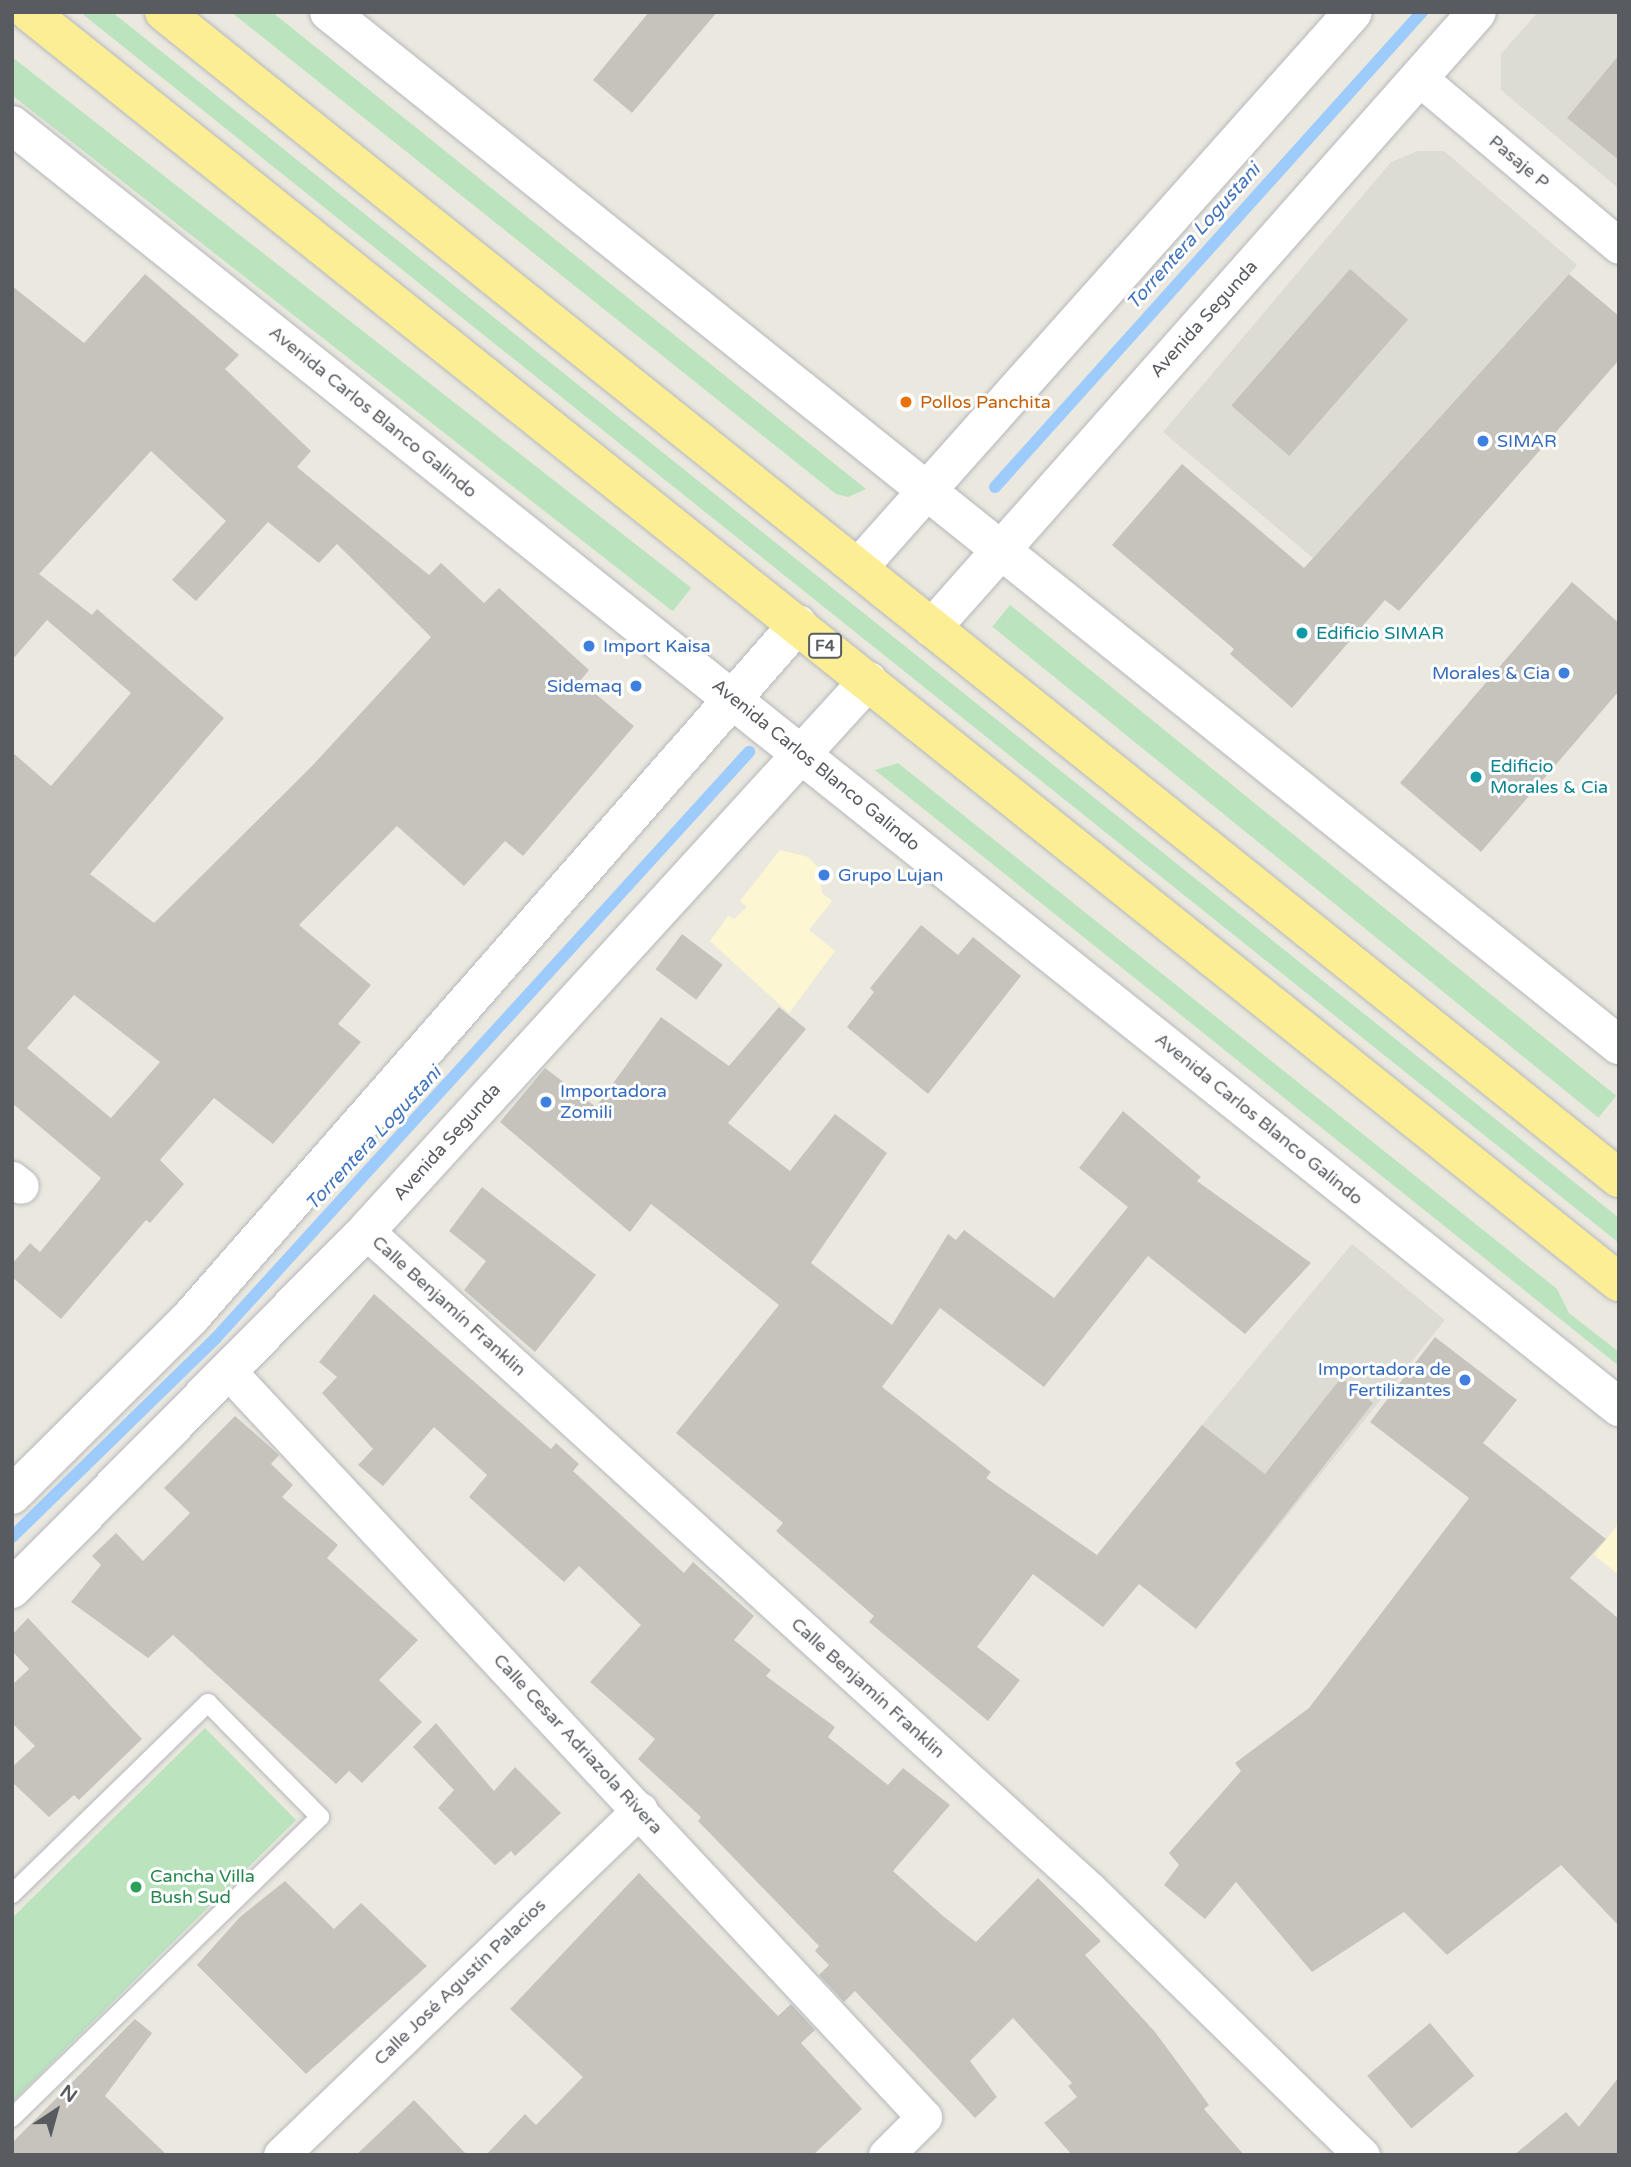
<!DOCTYPE html>
<html>
<head>
<meta charset="utf-8">
<style>
  body { margin:0 }
  #map { position:relative; width:1631px; height:2167px; overflow:hidden; background:#ebe9df; font-family:"Varela Round",sans-serif }
  div>[style] { position:absolute }
  [style*='--x'] { left:calc(var(--x)*1px); top:calc(var(--y)*1px); width:calc(var(--w)*1px); rotate:calc(var(--a)*1deg) }
  .commercial>* { inset:0; background:#fcf6d3 }
  .industrial>* { inset:0; background:#dcdbd4 }
  .green>* { inset:0; background:#bbe3be; transform-origin:0 0 }
  .stream>* { height:12px; margin:-6px; padding:0 6px; transform-origin:6px; border-radius:6px; background:#9dcbfc }
  .building>* { inset:0; background:#c6c3bc; transform-origin:0 0 }
  .roads { filter:drop-shadow(0 0 2px #b5b7bc) drop-shadow(0 0 2px #b5b7bc) }
  .service>* { height:18px; margin:-9px; padding:0 9px; transform-origin:9px; border-radius:9px; background:#fff }
  .minor>* { height:35px; margin:-17.5px; padding:0 17.5px; transform-origin:17.5px; border-radius:17.5px; background:#fff }
  .tertiary>* { height:38px; margin:-19px; padding:0 19px; transform-origin:19px; border-radius:19px; background:#fff }
  .secondary>* { height:38px; margin:-19px; padding:0 19px; transform-origin:19px; border-radius:19px; background:#fff }
  .trunk>* { height:38px; margin:-19px; padding:0 19px; transform-origin:19px; border-radius:19px; background:#fcee94 }
  .dots>* { width:19px; height:19px; translate:-50% -50%; box-sizing:border-box; border:4px solid #fff; border-radius:50% }
  span { translate:-50% -50%; white-space:nowrap; text-align:center; line-height:1.15; -webkit-text-stroke:6px #fff; paint-order:stroke }
  .shield-label span { padding:2px 5px; background:#fff; border:2px solid; border-radius:5px; -webkit-text-stroke-width:0 }
  .shield-label { font-size:16px; color:#585b60; font-weight:700 }
  .street-label { font-size:18px; color:#585b60 }
  .food-label { font-size:18px; color:#c56008 }
  .left { translate:0 -50%; text-align:left }
  .shop-label { font-size:18px; color:#366cbe }
  .right { translate:-100% -50%; text-align:right }
  .culture-label { font-size:18px; color:#0d838f }
  .leisure-label { font-size:18px; color:#27864d }
  .water-label { font-size:19px; color:#4274be; font-style:italic }
  .frame { position:absolute; inset:0; border:14px solid #585b60; pointer-events:none }
  .north { position:absolute; left:21px; top:2076px; width:70px; height:70px; -webkit-text-stroke:5px #fff; paint-order:stroke; rotate:36deg; font-size:19px; font-weight:700; line-height:28px; text-align:center; color:#585b60 }
  .north::after { content:''; display:block; margin:auto; width:24px; height:32px; background:#585b60; clip-path:polygon(50% 0,100% 100%,50% 72%,0 100%) }
</style>
</head>
<body>
<div id="map">
  <div class="commercial">
    <i style="clip-path:polygon(780px 850px,808px 857px,818px 867px,822px 893px,832px 901px,809px 930px,835px 951px,789px 1013px,710px 941px,728px 916px,734px 919px,747px 907px,740px 901px)"></i>
    <i style="clip-path:polygon(1619px 1523px,1619px 1575px,1594px 1555px)"></i>
  </div>
  <div class="industrial">
    <i style="clip-path:polygon(1538px 12px,1619px 12px,1619px 189px,1501px 90px,1501px 54px)"></i>
    <i style="clip-path:polygon(1418px 151px,1444px 151px,1577px 265px,1313px 558px,1163px 432px,1391px 162px)"></i>
    <i style="clip-path:polygon(1352px 1244px,1445px 1320px,1196px 1629px,1202px 1425px)"></i>
  </div>
  <div class="green">
    <i style="clip-path:polygon(80px 12px,112px 12px,896px 639px,1619px 1218px,1619px 1243px)"></i>
    <i style="clip-path:polygon(231px 12px,272px 12px,866px 489px,848px 497px,836px 494px)"></i>
    <i style="left:12px;top:57px;width:862px;height:30px;rotate:38deg"></i>
    <i style="left:1010px;top:605px;width:780px;height:28px;rotate:39deg"></i>
    <i style="clip-path:polygon(898px 763px,1557px 1289px,1569px 1313px,1619px 1352px,1619px 1366px,875px 770px)"></i>
    <i style="clip-path:polygon(205px 1728px,296px 1820px,12px 2102px,12px 1918px)"></i>
  </div>
  <div class="stream">
    <i style="--x:995;--y:487;--w:639;--a:-48.05"></i>
    <i style="--x:12;--y:1537;--w:284;--a:-44.3"></i>
    <i style="--x:215;--y:1339;--w:794;--a:-47.71"></i>
  </div>
  <div class="building">
    <i style="clip-path:polygon(649px 12px,717px 12px,632px 113px,593px 80px)"></i>
    <i style="clip-path:polygon(1619px 55px,1619px 160px,1567px 118px)"></i>
    <i style="left:1350px;top:269px;width:77px;height:181px;rotate:41deg"></i>
    <i style="clip-path:polygon(evenodd,145px 274px,239px 355px,225px 369px,311px 451px,297px 467px,429px 575px,441px 563px,484px 603px,499px 588px,589px 670px,580px 681px,634px 726px,523px 856px,505px 841px,464px 886px,397px 826px,299px 925px,371px 985px,338px 1024px,361px 1042px,273px 1144px,214px 1098px,160px 1160px,184px 1184px,150px 1223px,146px 1220px,61px 1319px,12px 1277px,12px 1264px,30px 1243px,40px 1252px,101px 1178px,12px 1103px,12px 752px,51px 786px,131px 693px,47px 620px,12px 660px,12px 286px,84px 343px,145px 274px,151px 451px,226px 521px,172px 580px,196px 601px,268px 522px,319px 563px,337px 544px,431px 637px,312px 766px,154px 923px,90px 874px,224px 718px,97px 609px,92px 615px,39px 574px,151px 451px,145px 274px,74px 995px,160px 1062px,111px 1118px,27px 1048px,74px 995px)"></i>
    <i style="clip-path:polygon(1569px 274px,1619px 316px,1619px 360px,1399px 611px,1385px 600px,1292px 708px,1230px 654px,1234px 649px,1112px 545px,1182px 464px,1304px 568px)"></i>
    <i style="clip-path:polygon(1572px 582px,1619px 623px,1619px 691px,1481px 852px,1400px 783px)"></i>
    <i style="clip-path:polygon(921px 925px,958px 955px,973px 937px,1021px 976px,928px 1094px,847px 1027px,874px 992px,870px 988px)"></i>
    <i style="left:682px;top:934px;width:51px;height:44px;rotate:37deg"></i>
    <i style="clip-path:polygon(779px 1007px,806px 1029px,728px 1123px,790px 1171px,835px 1114px,887px 1153px,811px 1263px,892px 1325px,948px 1234px,956px 1240px,964px 1230px,1054px 1298px,1128px 1207px,1079px 1168px,1123px 1111px,1201px 1177px,1197px 1181px,1311px 1263px,1245px 1334px,1148px 1256px,1044px 1387px,940px 1308px,882px 1387px,991px 1472px,986px 1478px,1097px 1555px,1202px 1425px,1265px 1474px,1341px 1378px,1373px 1403px,1196px 1629px,1139px 1584px,1103px 1627px,1033px 1574px,977px 1647px,1020px 1680px,988px 1721px,869px 1622px,874px 1616px,776px 1531px,783px 1523px,676px 1433px,779px 1305px,651px 1204px,630px 1232px,500px 1122px,545px 1068px,596px 1107px,661px 1017px,729px 1066px)"></i>
    <i style="clip-path:polygon(482px 1187px,596px 1275px,535px 1352px,464px 1290px,486px 1261px,449px 1231px)"></i>
    <i style="clip-path:polygon(374px 1294px,551px 1449px,556px 1443px,579px 1464px,573px 1471px,684px 1573px,693px 1562px,754px 1616px,734px 1640px,771px 1670px,766px 1676px,835px 1727px,828px 1737px,888px 1785px,903px 1768px,950px 1805px,893px 1871px,943px 1916px,976px 1942px,1038px 1878px,1101px 1941px,1085px 1955px,1155px 2032px,1209px 2105px,1204px 2109px,1244px 2155px,1072px 2155px,1044px 2123px,1077px 2097px,1068px 2086px,1072px 2083px,1013px 2018px,970px 2061px,997px 2097px,975px 2118px,855px 1991px,844px 2002px,819px 1975px,829px 1965px,815px 1951px,819px 1946px,698px 1821px,701px 1817px,638px 1759px,655px 1739px,590px 1682px,641px 1625px,579px 1566px,564px 1582px,469px 1497px,487px 1475px,434px 1427px,383px 1486px,358px 1465px,373px 1449px,322px 1393px,337px 1377px,319px 1362px)"></i>
    <i style="clip-path:polygon(1435px 1337px,1517px 1400px,1483px 1443px,1606px 1539px,1570px 1578px,1619px 1619px,1619px 1926px,1561px 1865px,1447px 1955px,1404px 1912px,1312px 1972px,1236px 1882px,1205px 1919px,1164px 1885px,1179px 1865px,1169px 1853px,1241px 1771px,1235px 1763px,1309px 1708px,1469px 1498px,1370px 1422px)"></i>
    <i style="clip-path:polygon(235px 1416px,279px 1455px,271px 1464px,293px 1485px,282px 1497px,338px 1545px,327px 1558px,418px 1640px,379px 1680px,422px 1722px,362px 1783px,349px 1771px,336px 1784px,173px 1635px,148px 1658px,71px 1602px,101px 1565px,92px 1556px,116px 1533px,143px 1561px,190px 1513px,164px 1488px)"></i>
    <i style="clip-path:polygon(28px 1618px,142px 1739px,79px 1800px,74px 1795px,49px 1817px,12px 1782px,12px 1767px,35px 1746px,12px 1723px,12px 1685px,29px 1669px,12px 1651px,12px 1635px)"></i>
    <i style="clip-path:polygon(436px 1723px,494px 1791px,515px 1767px,561px 1813px,515px 1856px,511px 1851px,495px 1865px,438px 1808px,454px 1790px,413px 1747px)"></i>
    <i style="clip-path:polygon(639px 1873px,778px 2016px,791px 2004px,815px 2030px,801px 2043px,862px 2109px,813px 2155px,486px 2155px,525px 2114px,536px 2125px,583px 2077px,510px 2009px)"></i>
    <i style="clip-path:polygon(285px 1881px,334px 1929px,361px 1903px,427px 1966px,306px 2074px,197px 1965px,240px 1917px)"></i>
    <i style="clip-path:polygon(135px 2019px,152px 2033px,105px 2096px,167px 2155px,12px 2155px,12px 2143px)"></i>
    <i style="left:1430px;top:2023px;width:69px;height:82px;rotate:50deg"></i>
    <i style="clip-path:polygon(1619px 2077px,1619px 2155px,1514px 2155px,1566px 2112px,1579px 2127px)"></i>
    <i style="clip-path:polygon(414px 2100px,467px 2155px,356px 2155px)"></i>
  </div>
  <div class="roads">
    <div class="service">
      <i style="--x:12;--y:1894;--w:274;--a:-44.3"></i>
      <i style="--x:208;--y:1703;--w:160;--a:45.5"></i>
      <i style="--x:320;--y:1817;--w:431;--a:135.7"></i>
    </div>
    <div class="minor">
      <i style="--x:1419;--y:78;--w:261;--a:40"></i>
      <i style="--x:12;--y:1179;--w:11;--a:38"></i>
      <i style="--x:366;--y:1231;--w:979;--a:42.31"></i>
      <i style="--x:1090;--y:1890;--w:380;--a:44.3"></i>
      <i style="--x:230;--y:1373;--w:1017;--a:46.99"></i>
      <i style="--x:924;--y:2117;--w:54;--a:135"></i>
      <i style="--x:281;--y:2155;--w:498;--a:-43.9"></i>
    </div>
    <div class="tertiary">
      <i style="--x:329;--y:12;--w:1653;--a:38.69"></i>
      <i style="--x:12;--y:125;--w:2056;--a:38.58"></i>
    </div>
    <div class="secondary">
      <i style="--x:858;--y:568;--w:744;--a:-48.32"></i>
      <i style="--x:932;--y:628;--w:822;--a:-48.5"></i>
      <i style="--x:12;--y:1495;--w:252;--a:-44.8"></i>
      <i style="--x:191;--y:1317;--w:921;--a:-48.78"></i>
      <i style="--x:12;--y:1589;--w:503;--a:-45.32"></i>
      <i style="--x:366;--y:1231;--w:745;--a:-47.61"></i>
    </div>
    <div class="trunk">
      <i style="--x:29;--y:12;--w:2035;--a:38.62"></i>
      <i style="--x:164;--y:12;--w:1865;--a:38.71"></i>
    </div>
  </div>
  <div class="dots">
    <i style="left:906px;top:402px;background:#e8710a"></i>
    <i style="left:1483px;top:441px;background:#3f7fe0"></i>
    <i style="left:1302px;top:633px;background:#0f9aa8"></i>
    <i style="left:589px;top:646px;background:#3f7fe0"></i>
    <i style="left:1564px;top:673px;background:#3f7fe0"></i>
    <i style="left:636px;top:686px;background:#3f7fe0"></i>
    <i style="left:1476px;top:777px;background:#0f9aa8"></i>
    <i style="left:824px;top:875px;background:#3f7fe0"></i>
    <i style="left:546px;top:1102px;background:#3f7fe0"></i>
    <i style="left:1465px;top:1380px;background:#3f7fe0"></i>
    <i style="left:136px;top:1887px;background:#2e9e5b"></i>
  </div>
  <div class="shield-label">
    <span style="left:825px;top:646px">F4</span>
  </div>
  <div class="street-label">
    <span style="left:1519px;top:162px;rotate:40deg">Pasaje P</span>
    <span style="left:1204px;top:319px;rotate:-48deg">Avenida Segunda</span>
    <span style="left:373px;top:412px;rotate:39deg">Avenida Carlos Blanco Galindo</span>
    <span style="left:816px;top:765px;rotate:39deg">Avenida Carlos Blanco Galindo</span>
    <span style="left:1259px;top:1119px;rotate:39deg">Avenida Carlos Blanco Galindo</span>
    <span style="left:447px;top:1142px;rotate:-48deg">Avenida Segunda</span>
    <span style="left:449px;top:1306px;rotate:42deg">Calle Benjamín Franklin</span>
    <span style="left:868px;top:1688px;rotate:42deg">Calle Benjamín Franklin</span>
    <span style="left:578px;top:1744px;rotate:47deg">Calle Cesar Adriazola Rivera</span>
    <span style="left:460px;top:1982px;rotate:-44deg">Calle José Agustín Palacios</span>
  </div>
  <div class="food-label">
    <span class="left" style="left:920px;top:402px">Pollos Panchita</span>
  </div>
  <div class="shop-label">
    <span class="left" style="left:1497px;top:441px">SIMAR</span>
    <span class="left" style="left:603px;top:646px">Import Kaisa</span>
    <span class="right" style="left:1550px;top:673px">Morales &amp; Cia</span>
    <span class="right" style="left:622px;top:686px">Sidemaq</span>
    <span class="left" style="left:838px;top:875px">Grupo Lujan</span>
    <span class="left" style="left:560px;top:1102px">Importadora<br>Zomili</span>
    <span class="right" style="left:1451px;top:1380px">Importadora de<br>Fertilizantes</span>
  </div>
  <div class="culture-label">
    <span class="left" style="left:1316px;top:633px">Edificio SIMAR</span>
    <span class="left" style="left:1490px;top:777px">Edificio<br>Morales &amp; Cia</span>
  </div>
  <div class="leisure-label">
    <span class="left" style="left:150px;top:1887px">Cancha Villa<br>Bush Sud</span>
  </div>
  <div class="water-label">
    <span style="left:1194px;top:237px;rotate:-48deg">Torrentera Logustani</span>
    <span style="left:374px;top:1139px;rotate:-47deg">Torrentera Logustani</span>
  </div>
  <div class="frame"></div>
  <div class="north">N</div>
</div>
</body>
</html>
